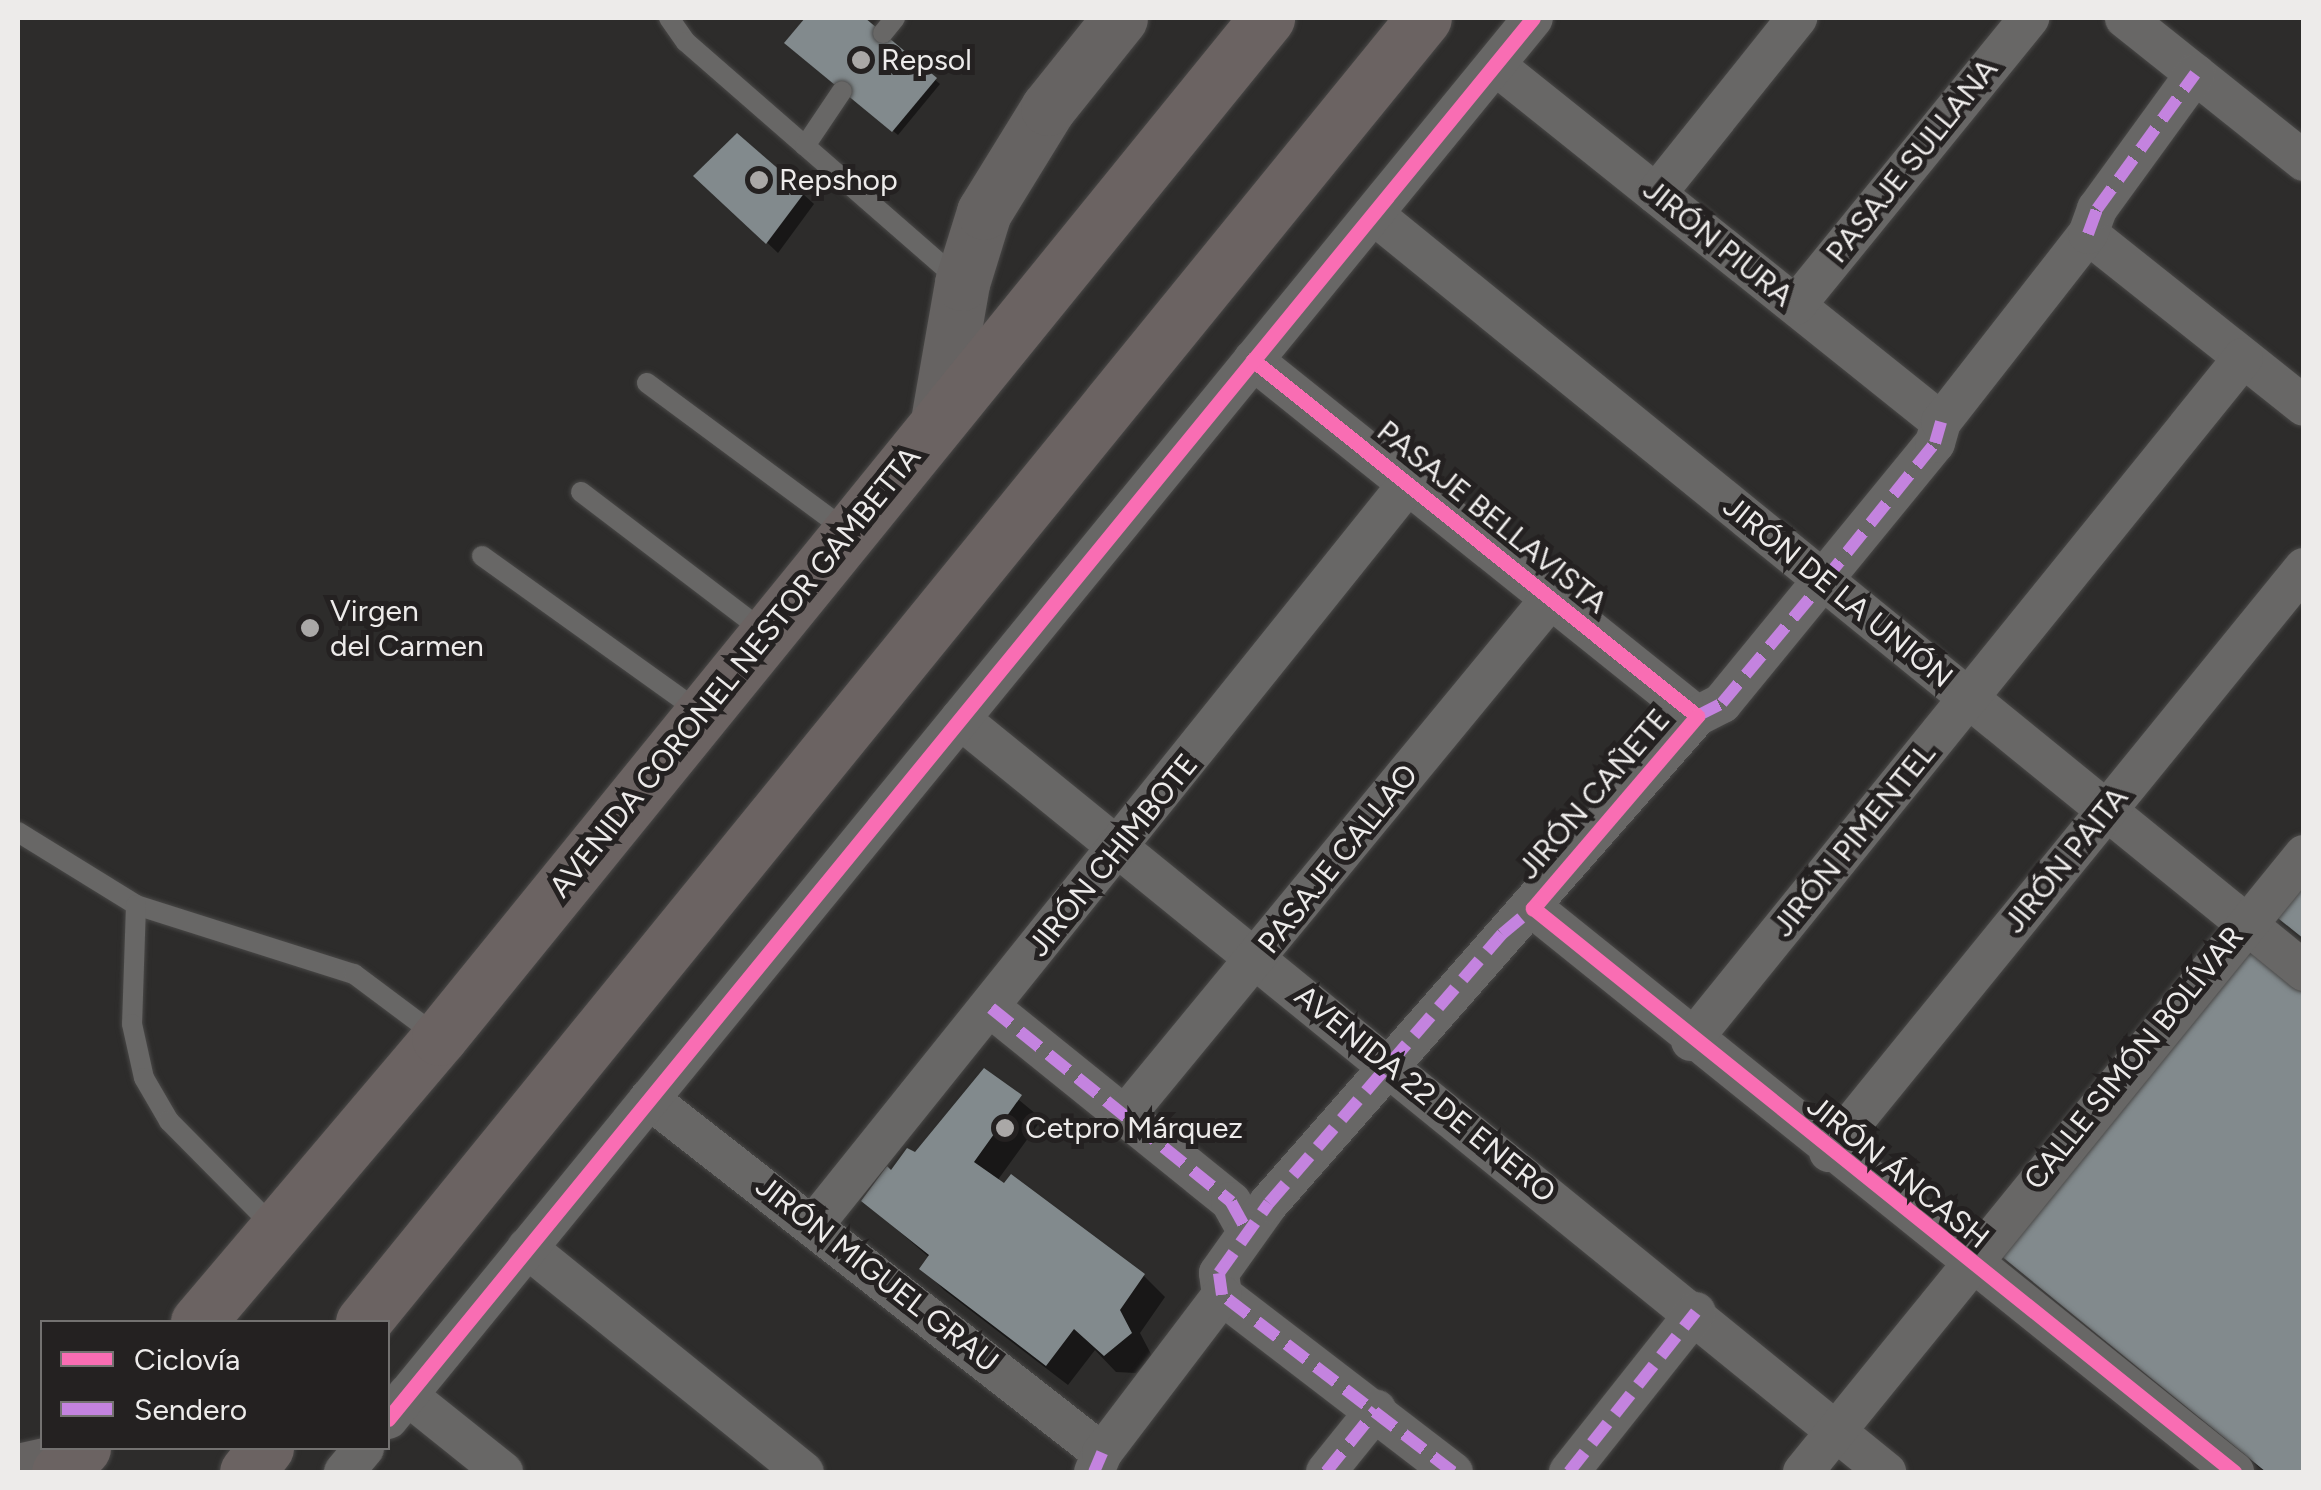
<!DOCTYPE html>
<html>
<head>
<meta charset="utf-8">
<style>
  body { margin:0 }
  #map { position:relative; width:2321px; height:1490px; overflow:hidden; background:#2d2c2b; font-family:Figtree,sans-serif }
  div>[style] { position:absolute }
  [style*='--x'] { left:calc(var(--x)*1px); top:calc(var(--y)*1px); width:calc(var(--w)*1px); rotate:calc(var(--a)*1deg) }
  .shadow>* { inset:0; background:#0007 }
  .building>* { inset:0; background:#828a8d }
  .roads { filter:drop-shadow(0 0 2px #494847) drop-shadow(0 0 2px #494847) }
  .lane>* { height:20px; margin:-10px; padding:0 10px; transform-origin:10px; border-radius:10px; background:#686766 }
  .street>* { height:40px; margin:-20px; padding:0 20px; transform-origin:20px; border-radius:20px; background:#686766 }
  .secondary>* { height:55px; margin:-27.5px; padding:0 27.5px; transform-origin:27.5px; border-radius:27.5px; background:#666362 }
  .highway>* { height:55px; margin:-27.5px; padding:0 27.5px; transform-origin:27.5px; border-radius:27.5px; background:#6b6362 }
  .quiet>* { height:12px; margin-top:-6px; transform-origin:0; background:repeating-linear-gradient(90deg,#c483df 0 25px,transparent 0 37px) }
  .cycleway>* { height:15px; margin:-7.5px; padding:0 7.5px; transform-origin:7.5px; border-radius:7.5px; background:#f96db3 }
  .dots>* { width:28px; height:28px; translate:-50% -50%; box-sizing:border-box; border:5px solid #242121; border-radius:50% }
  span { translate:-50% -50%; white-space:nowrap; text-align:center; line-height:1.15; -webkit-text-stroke:10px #242121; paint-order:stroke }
  .poi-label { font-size:30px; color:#edebea }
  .left { translate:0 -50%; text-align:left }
  .street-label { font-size:30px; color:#edebea }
  .frame { position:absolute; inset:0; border:20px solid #edebea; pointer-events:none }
  .legend { position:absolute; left:40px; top:1320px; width:350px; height:130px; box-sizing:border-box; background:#242121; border:2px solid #747271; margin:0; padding:12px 18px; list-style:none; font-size:30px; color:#edebea }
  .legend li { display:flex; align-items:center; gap:20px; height:50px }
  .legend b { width:50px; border:2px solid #747271 }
</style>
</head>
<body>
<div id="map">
  <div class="shadow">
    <i style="clip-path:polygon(808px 18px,861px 18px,940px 84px,898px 135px,787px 43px)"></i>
    <i style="clip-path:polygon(697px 176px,803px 194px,814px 204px,778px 253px)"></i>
    <i style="clip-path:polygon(2304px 995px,2304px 1472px,2265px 1472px,1998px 1251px)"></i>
    <i style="clip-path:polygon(985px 1072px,1042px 1119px,997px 1181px,1144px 1276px,1165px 1297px,1140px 1333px,1152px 1356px,1136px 1373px,1116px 1372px,1095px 1350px,1068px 1385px,944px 1290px,923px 1269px,930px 1258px,864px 1201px,915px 1155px)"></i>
  </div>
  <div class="building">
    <i style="clip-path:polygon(805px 18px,865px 18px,937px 78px,892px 132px,784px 43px)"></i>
    <i style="clip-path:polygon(737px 133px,805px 192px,766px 244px,693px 176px)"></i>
    <i style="clip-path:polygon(2304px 878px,2304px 939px,2274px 915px)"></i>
    <i style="clip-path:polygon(2246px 944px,2304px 991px,2304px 1472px,2266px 1472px,1995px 1251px)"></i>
    <i style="clip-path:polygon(984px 1068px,1022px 1095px,974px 1162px,1004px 1183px,1011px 1174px,1145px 1274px,1120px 1310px,1132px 1333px,1104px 1356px,1074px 1329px,1046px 1366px,919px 1269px,929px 1255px,861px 1201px,887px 1166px,891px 1170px,907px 1148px,915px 1152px)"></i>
  </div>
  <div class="roads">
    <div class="lane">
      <i style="--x:669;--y:18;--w:29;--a:55"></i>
      <i style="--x:686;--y:42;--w:364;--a:41.1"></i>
      <i style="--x:883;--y:33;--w:19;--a:-51"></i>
      <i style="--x:805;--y:146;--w:66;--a:-56.1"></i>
      <i style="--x:647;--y:383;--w:249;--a:36.5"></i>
      <i style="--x:581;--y:492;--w:231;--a:37.3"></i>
      <i style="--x:482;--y:556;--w:268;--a:35.6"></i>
      <i style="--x:18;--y:832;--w:139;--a:31.7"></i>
      <i style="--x:136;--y:905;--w:229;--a:17.6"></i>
      <i style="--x:354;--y:974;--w:104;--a:36.8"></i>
      <i style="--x:136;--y:905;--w:119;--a:91.9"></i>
      <i style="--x:132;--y:1024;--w:55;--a:77.5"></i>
      <i style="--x:144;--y:1078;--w:50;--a:59.8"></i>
      <i style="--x:169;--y:1121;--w:151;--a:45.3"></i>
    </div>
    <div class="street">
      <i style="--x:2125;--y:18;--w:229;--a:38.6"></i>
      <i style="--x:1495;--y:65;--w:571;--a:38.68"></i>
      <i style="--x:1656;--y:194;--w:226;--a:-51.3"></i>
      <i style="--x:1373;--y:214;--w:1200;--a:39.11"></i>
      <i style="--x:2088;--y:234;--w:276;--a:38.5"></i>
      <i style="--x:1796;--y:305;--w:370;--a:-50.9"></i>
      <i style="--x:1253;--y:360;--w:569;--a:38.72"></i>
      <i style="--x:960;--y:719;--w:1194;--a:39.12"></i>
      <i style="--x:1533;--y:908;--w:900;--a:38.82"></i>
      <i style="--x:991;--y:1008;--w:309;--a:38.9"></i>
      <i style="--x:1231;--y:1202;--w:33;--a:61"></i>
      <i style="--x:1691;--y:1041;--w:878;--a:-51.05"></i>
      <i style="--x:649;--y:1099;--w:575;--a:38.01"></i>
      <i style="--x:1123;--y:1118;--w:673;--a:-50.54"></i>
      <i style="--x:1829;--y:1152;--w:753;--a:-50.88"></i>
      <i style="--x:815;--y:1223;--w:948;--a:-51.26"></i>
      <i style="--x:527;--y:1248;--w:356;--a:39"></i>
      <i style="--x:1222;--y:1295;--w:22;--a:-98"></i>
      <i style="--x:1219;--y:1273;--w:86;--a:-54.5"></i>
      <i style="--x:1269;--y:1203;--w:648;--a:-48.69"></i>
      <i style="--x:1697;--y:716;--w:28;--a:-27"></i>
      <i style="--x:1722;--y:703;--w:336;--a:-50.7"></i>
      <i style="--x:1935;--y:443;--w:22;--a:-74"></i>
      <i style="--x:1941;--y:422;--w:239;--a:-52"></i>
      <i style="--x:2088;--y:234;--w:27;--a:-70"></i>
      <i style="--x:2097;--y:209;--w:167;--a:-54"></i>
      <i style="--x:1222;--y:1295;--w:291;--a:37.5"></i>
      <i style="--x:407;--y:1395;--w:123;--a:38.7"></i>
      <i style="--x:388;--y:1419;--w:1809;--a:-50.74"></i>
      <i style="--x:344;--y:1472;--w:31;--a:-50"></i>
      <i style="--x:1094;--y:1472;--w:21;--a:-67"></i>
      <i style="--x:1102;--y:1453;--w:198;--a:-52.8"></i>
      <i style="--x:1326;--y:1472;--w:80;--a:-51.1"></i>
      <i style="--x:1569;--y:1472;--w:204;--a:-51.6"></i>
      <i style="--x:1803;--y:1472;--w:795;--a:-50.92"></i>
    </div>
    <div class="secondary">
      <i style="--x:938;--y:421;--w:140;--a:-80.1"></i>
      <i style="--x:962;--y:283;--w:74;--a:-72.8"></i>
      <i style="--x:984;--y:212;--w:122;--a:-58.4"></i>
      <i style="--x:1048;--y:108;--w:115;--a:-51.3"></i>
      <i style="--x:18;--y:1471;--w:55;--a:-12.5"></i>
    </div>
    <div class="highway">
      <i style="--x:198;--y:1322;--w:372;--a:-49.7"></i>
      <i style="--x:439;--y:1038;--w:1314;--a:-50.93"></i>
      <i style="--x:363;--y:1322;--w:1681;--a:-50.87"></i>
      <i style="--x:59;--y:1472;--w:34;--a:-45"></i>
      <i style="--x:247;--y:1472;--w:31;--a:-52"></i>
    </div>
  </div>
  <div class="quiet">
    <i style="--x:2088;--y:234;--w:27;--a:-70"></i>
    <i style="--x:2097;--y:209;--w:167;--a:-54"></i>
    <i style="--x:1697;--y:716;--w:28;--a:-27"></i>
    <i style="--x:1722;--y:703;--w:159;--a:-50.1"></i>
    <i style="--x:1824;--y:581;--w:177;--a:-51.2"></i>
    <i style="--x:1935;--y:443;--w:22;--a:-74"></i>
    <i style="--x:991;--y:1008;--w:309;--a:38.9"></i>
    <i style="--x:1231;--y:1202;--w:33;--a:61"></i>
    <i style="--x:1094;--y:1472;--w:21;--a:-67"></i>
    <i style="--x:1326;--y:1472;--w:80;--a:-51.1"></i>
    <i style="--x:1453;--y:1472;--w:291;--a:-142.5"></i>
    <i style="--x:1222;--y:1295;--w:22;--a:-98"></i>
    <i style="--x:1219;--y:1273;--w:86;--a:-54.5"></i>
    <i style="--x:1269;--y:1203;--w:356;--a:-49.1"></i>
    <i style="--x:1502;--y:934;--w:40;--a:-40"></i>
    <i style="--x:1569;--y:1472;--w:204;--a:-51.6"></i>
  </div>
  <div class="cycleway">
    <i style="--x:1253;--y:360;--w:569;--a:38.72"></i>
    <i style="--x:1697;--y:716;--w:253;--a:130.5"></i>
    <i style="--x:1533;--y:908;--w:900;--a:38.82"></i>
    <i style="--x:388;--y:1419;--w:1809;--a:-50.74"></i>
  </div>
  <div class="dots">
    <i style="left:861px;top:60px;background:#aaa8a7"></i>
    <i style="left:759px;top:180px;background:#aaa8a7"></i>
    <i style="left:310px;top:628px;background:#aaa8a7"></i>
    <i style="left:1005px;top:1128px;background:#aaa8a7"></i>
  </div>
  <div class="poi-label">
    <span class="left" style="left:881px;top:60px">Repsol</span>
    <span class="left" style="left:779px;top:180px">Repshop</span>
    <span class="left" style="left:330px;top:628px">Virgen<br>del Carmen</span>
    <span class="left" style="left:1025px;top:1128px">Cetpro Márquez</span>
  </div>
  <div class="street-label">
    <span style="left:1912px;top:161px;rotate:-51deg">PASAJE SULLANA</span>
    <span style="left:1718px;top:243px;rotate:39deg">JIRÓN PIURA</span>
    <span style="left:1492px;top:517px;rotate:39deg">PASAJE BELLAVISTA</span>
    <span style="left:1838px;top:592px;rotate:39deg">JIRÓN DE LA UNIÓN</span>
    <span style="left:735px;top:672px;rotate:-51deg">AVENIDA CORONEL NESTOR GAMBETTA</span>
    <span style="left:1594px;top:794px;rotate:-49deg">JIRÓN CAÑETE</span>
    <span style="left:1854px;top:840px;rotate:-51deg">JIRÓN PIMENTEL</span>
    <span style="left:1113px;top:855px;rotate:-51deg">JIRÓN CHIMBOTE</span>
    <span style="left:1338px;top:859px;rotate:-51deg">PASAJE CALLAO</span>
    <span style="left:2066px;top:860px;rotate:-51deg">JIRÓN PAITA</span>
    <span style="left:2134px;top:1058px;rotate:-51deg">CALLE SIMÓN BOLÍVAR</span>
    <span style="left:1425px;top:1094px;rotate:39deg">AVENIDA 22 DE ENERO</span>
    <span style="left:1898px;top:1172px;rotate:39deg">JIRÓN ÁNCASH</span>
    <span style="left:877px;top:1274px;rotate:38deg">JIRÓN MIGUEL GRAU</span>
  </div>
  <div class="frame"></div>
  <ul class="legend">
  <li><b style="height:12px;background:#f96db3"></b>Ciclovía</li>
  <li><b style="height:12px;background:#c483df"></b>Sendero</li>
  </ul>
</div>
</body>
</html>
